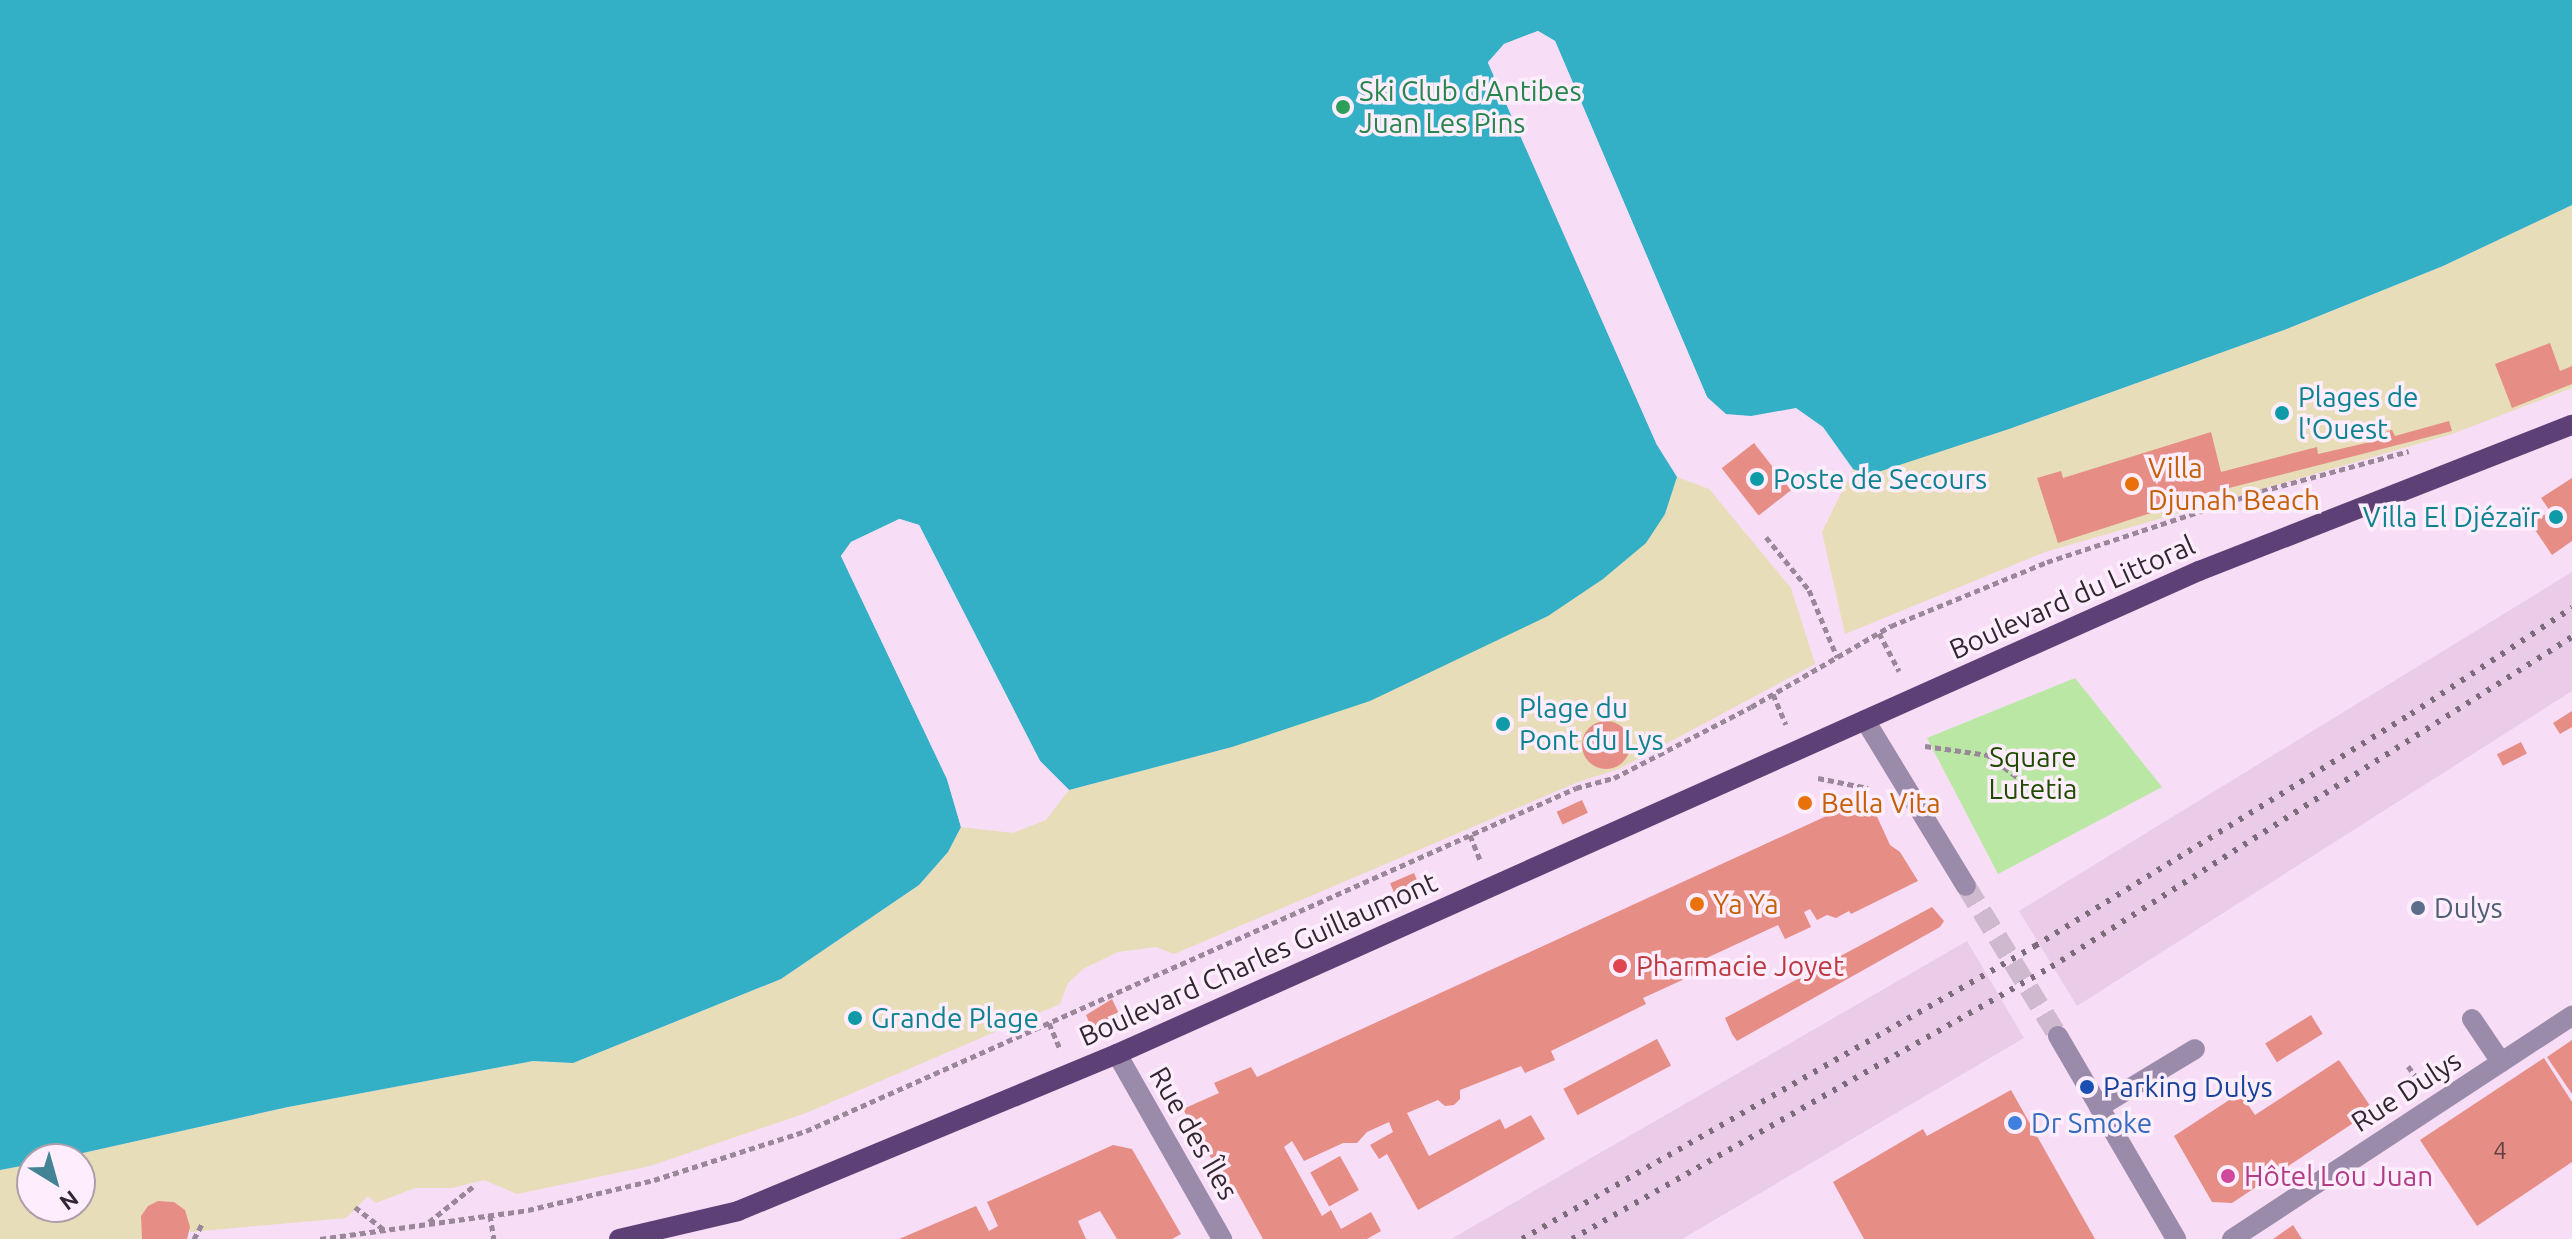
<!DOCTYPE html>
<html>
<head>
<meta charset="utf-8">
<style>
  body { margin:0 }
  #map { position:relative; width:2572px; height:1239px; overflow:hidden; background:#f7ddf6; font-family:Ubuntu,sans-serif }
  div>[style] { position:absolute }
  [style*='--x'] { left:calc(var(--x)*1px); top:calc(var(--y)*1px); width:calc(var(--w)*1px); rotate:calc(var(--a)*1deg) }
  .built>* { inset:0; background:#eacce9 }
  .green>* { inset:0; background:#bae8a4 }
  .sand>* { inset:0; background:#e7ddb8 }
  .water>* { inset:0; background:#33b0c6 }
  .pier>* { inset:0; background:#f7ddf6 }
  .building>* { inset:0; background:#e68d86; transform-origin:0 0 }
  .round { border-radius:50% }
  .minor-tunnel>* { height:20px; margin-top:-10px; transform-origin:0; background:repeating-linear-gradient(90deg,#cfb9ce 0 20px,transparent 0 30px) }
  .path>* { height:5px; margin-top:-2.5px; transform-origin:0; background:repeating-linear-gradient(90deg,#9a8799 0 6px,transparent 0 10px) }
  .minor>* { height:20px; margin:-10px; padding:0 10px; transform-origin:10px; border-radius:10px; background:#9b8baa }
  .major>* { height:20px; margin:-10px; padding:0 10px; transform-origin:10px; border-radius:10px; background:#5d4076 }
  .rail>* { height:6px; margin-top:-3px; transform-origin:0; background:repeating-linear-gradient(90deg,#7c6b7b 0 4px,transparent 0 12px) }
  .dots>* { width:22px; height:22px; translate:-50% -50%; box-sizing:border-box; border:4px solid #feeefd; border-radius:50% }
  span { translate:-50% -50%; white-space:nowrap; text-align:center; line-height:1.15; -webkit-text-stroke:7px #feeefd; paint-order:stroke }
  .number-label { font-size:24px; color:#5e4046 }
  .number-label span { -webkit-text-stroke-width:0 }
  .leisure-label { font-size:28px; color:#27864d }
  .left { translate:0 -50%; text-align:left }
  .culture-label { font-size:28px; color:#0d838f }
  .right { translate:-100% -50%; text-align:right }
  .food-label { font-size:28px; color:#c56008 }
  .street-label { font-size:28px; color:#312730 }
  .park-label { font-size:28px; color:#214c00 }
  .service-label { font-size:28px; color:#4e5e75 }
  .health-label { font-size:28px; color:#be3a42 }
  .transit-label { font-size:28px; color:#164399 }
  .shop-label { font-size:28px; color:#366cbe }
  .hotel-label { font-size:28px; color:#b23c85 }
  .north { position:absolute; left:16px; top:1143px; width:80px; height:80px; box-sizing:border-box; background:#feeefd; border:2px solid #ac9eab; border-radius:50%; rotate:143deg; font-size:22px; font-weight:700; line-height:32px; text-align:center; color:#312730 }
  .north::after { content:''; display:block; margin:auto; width:28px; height:36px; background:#428495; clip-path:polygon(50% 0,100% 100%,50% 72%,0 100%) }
</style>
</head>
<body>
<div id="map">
  <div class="built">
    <i style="clip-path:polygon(2572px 572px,2572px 691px,2077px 1006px,2019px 911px)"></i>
    <i style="clip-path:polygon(1967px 941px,2024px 1038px,1682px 1239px,1451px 1239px)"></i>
  </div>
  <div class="green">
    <i style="clip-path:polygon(2075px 678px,2162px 787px,1998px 874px,1927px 738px)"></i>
  </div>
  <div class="sand">
    <i style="clip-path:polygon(2572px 205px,2572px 388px,2452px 434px,2045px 552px,1845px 634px,1822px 532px,1853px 469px,1869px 474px,2009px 429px,2284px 330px,2443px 266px)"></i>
    <i style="clip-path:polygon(1677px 477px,1709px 489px,1791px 588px,1815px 664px,1619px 769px,1578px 782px,1174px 954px,1156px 947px,1118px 952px,1083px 969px,1068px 983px,1060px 1004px,806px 1113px,650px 1166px,517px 1194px,484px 1180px,452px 1188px,415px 1188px,376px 1203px,368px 1196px,346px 1218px,190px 1232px,185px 1210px,174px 1202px,159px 1201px,148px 1206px,141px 1216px,142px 1239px,0 1239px,0 1170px,32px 1164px,32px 1207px,80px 1207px,80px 1159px,56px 1159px,288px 1107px,533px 1061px,573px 1063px,781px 979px,919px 885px,948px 852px,961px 827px,1013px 833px,1046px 820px,1069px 790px,1232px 747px,1665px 514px)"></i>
  </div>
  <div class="water">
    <i style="clip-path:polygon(0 0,2572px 0,2572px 205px,2443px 266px,2284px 330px,2009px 429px,1869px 475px,1853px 469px,1823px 427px,1796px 408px,1751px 416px,1726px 414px,1707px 397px,1555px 41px,1538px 31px,1504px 44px,1488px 63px,1657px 445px,1677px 477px,1665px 514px,1646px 543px,1603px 579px,1548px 616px,1370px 701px,1232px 747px,1069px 790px,1040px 761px,919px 525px,899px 519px,851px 542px,841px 556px,947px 779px,961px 827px,948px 852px,919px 885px,781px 979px,573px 1063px,533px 1061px,288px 1107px,56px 1159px,32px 1159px,32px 1164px,0 1170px)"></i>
  </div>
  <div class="pier">
    <i style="clip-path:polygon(1538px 31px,1555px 41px,1707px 397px,1704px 400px,1552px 44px,1537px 35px,1506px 47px,1492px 63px,1660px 442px,1657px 445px,1488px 62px,1504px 44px)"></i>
    <i style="clip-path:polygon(900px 519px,919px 525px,1040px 761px,1069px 790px,1066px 793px,1037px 763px,916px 528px,900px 523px,853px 545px,845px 556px,951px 777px,965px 827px,961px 827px,947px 779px,841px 556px,851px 542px)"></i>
  </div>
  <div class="building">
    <i style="clip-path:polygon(2550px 343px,2560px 371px,2572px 366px,2572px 384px,2512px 408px,2495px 364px)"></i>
    <i style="clip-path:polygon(2449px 421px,2452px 431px,2225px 489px,2058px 543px,2037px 478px,2061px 471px,2063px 478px,2211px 432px,2221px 472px,2317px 447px,2318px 454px,2388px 438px,2387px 431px,2392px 430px,2395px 436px)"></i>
    <i style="left:1754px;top:443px;width:60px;height:41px;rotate:52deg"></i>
    <i style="clip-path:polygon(2572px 478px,2572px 541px,2552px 555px,2531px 524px,2550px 511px,2541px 498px)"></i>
    <i style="clip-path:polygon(2572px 711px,2572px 727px,2560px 734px,2553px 723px)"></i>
    <i class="round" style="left:1582px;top:721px;width:48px;height:48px"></i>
    <i style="left:2521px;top:742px;width:13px;height:27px;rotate:63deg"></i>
    <i style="clip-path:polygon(1868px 797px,1890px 845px,1900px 852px,1918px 881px,1851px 914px,1849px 911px,1836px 918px,1827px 915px,1817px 920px,1810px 909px,1804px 912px,1811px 927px,1785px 939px,1778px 925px,1698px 962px,1702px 971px,1643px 998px,1646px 1004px,1551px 1051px,1555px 1060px,1525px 1073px,1521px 1066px,1460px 1090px,1460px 1099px,1454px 1105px,1445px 1106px,1438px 1100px,1407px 1113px,1429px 1156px,1500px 1119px,1505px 1129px,1531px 1115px,1545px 1139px,1418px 1210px,1387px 1154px,1379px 1159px,1370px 1145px,1393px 1132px,1389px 1122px,1367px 1132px,1357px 1143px,1343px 1143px,1304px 1161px,1292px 1141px,1284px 1147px,1322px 1216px,1331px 1210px,1341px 1229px,1371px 1212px,1381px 1231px,1367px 1239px,1263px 1239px,1236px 1190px,1231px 1193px,1183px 1109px,1219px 1093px,1214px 1083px,1251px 1067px,1257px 1077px)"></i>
    <i style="left:1582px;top:800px;width:14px;height:28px;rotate:65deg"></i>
    <i style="left:1414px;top:873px;width:15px;height:26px;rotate:67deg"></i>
    <i style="clip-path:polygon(1932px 907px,1944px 921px,1940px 927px,1737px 1041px,1732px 1034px,1725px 1018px)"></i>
    <i style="clip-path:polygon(1112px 999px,1121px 1018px,1093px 1031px,1086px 1015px)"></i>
    <i style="left:2311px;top:1015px;width:22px;height:54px;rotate:58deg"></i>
    <i style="left:1657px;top:1039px;width:30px;height:106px;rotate:62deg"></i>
    <i style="clip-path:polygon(2572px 1040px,2572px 1094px,2547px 1057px)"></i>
    <i style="clip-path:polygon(2544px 1058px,2572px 1102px,2572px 1162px,2477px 1226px,2420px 1140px)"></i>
    <i style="clip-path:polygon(2339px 1060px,2373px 1110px,2232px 1203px,2212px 1202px,2174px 1136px,2240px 1093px,2255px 1115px)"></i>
    <i style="clip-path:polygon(2011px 1090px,2095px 1239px,1864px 1239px,1833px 1182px,1923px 1129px,1927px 1136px)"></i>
    <i style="clip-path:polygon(1113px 1145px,1132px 1149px,1181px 1234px,1172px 1239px,1117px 1239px,1100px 1211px,1078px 1221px,1086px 1239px,899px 1239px,976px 1206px,989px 1231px,998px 1226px,987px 1202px)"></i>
    <i style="left:1340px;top:1156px;width:39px;height:34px;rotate:61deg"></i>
    <i style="clip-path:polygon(158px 1201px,174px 1202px,185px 1210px,190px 1227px,187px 1239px,142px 1239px,141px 1216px,148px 1206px)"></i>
    <i style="clip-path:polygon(2293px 1225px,2302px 1239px,2273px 1239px)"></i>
  </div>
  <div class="minor-tunnel">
    <i style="--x:1966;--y:886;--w:176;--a:58.5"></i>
  </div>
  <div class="path">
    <i style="--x:1766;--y:537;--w:68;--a:50.9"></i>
    <i style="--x:1809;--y:590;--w:73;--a:67.3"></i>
    <i style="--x:1879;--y:633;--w:43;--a:62.2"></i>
    <i style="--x:1773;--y:694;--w:33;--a:67"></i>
    <i style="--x:1925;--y:746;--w:64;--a:8.1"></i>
    <i style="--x:1988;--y:755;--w:61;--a:37.1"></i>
    <i style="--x:1818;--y:778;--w:51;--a:11.3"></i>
    <i style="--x:1470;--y:835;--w:27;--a:68"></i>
    <i style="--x:1049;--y:1023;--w:26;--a:67"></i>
    <i style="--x:2408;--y:1066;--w:19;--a:54"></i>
    <i style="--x:355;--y:1207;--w:37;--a:38"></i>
    <i style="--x:490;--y:1215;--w:24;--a:81"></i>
    <i style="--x:429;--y:1222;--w:59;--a:-38.8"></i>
    <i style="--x:194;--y:1239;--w:19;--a:-62"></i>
    <i style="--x:320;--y:1239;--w:210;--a:-7.9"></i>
    <i style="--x:528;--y:1210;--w:130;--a:-13.4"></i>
    <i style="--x:654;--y:1180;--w:160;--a:-17.9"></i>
    <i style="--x:806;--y:1131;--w:843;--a:-24.01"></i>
    <i style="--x:1576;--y:788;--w:39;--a:-15"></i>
    <i style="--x:1614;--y:778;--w:154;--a:-27.4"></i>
    <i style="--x:1751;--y:707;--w:162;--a:-30.1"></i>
    <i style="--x:1891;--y:626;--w:169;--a:-22.3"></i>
    <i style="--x:2047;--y:562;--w:226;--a:-18.3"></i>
    <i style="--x:2262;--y:491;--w:152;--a:-15.2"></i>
  </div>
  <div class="minor">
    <i style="--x:1865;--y:720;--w:194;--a:58.7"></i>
    <i style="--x:2472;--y:1019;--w:52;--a:56"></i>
    <i style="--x:2058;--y:1036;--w:235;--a:59.8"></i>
    <i style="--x:1117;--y:1054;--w:213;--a:60.4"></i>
    <i style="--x:2099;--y:1107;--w:112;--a:-31.1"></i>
    <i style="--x:2232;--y:1239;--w:407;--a:-33.3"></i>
  </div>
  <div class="major">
    <i style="--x:619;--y:1239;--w:122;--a:-13.2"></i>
    <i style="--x:738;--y:1211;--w:410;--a:-22.5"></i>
    <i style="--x:1117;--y:1054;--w:1185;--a:-24.06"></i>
    <i style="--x:2199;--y:571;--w:401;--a:-21.4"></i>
  </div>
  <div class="rail">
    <i style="--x:1522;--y:1239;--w:591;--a:-29.73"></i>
    <i style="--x:2035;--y:946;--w:442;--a:-31.7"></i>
    <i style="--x:2411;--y:714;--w:193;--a:-33.4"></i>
    <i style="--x:1572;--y:1239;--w:551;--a:-29.59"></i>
    <i style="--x:2051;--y:967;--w:617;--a:-32.35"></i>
  </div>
  <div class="dots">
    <i style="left:1343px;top:107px;background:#2e9e5b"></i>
    <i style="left:2282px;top:413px;background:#0f9aa8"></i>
    <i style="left:1757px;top:479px;background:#0f9aa8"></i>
    <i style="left:2132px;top:484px;background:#e8710a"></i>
    <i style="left:2556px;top:517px;background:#0f9aa8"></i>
    <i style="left:1503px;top:724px;background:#0f9aa8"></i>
    <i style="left:1805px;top:803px;background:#e8710a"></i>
    <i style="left:1697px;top:904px;background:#e8710a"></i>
    <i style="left:2418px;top:908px;background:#5c6f8a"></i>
    <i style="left:1620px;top:966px;background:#e0444e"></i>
    <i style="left:855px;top:1018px;background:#0f9aa8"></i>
    <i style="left:2087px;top:1087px;background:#1a4fb4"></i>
    <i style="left:2015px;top:1123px;background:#3f7fe0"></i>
    <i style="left:2228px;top:1176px;background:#d1479c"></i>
  </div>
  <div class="number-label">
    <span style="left:2500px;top:1151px">4</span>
  </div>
  <div class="leisure-label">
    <span class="left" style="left:1359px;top:107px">Ski Club d'Antibes<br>Juan Les Pins</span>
  </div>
  <div class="culture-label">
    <span class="left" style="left:2298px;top:413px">Plages de<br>l'Ouest</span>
    <span class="left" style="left:1773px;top:479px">Poste de Secours</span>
    <span class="right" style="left:2540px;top:517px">Villa El Djézaïr</span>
    <span class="left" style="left:1519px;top:724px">Plage du<br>Pont du Lys</span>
    <span class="left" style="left:871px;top:1018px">Grande Plage</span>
  </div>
  <div class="food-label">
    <span class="left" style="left:2148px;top:484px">Villa<br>Djunah Beach</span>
    <span class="left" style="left:1821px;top:803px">Bella Vita</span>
    <span class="left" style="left:1713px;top:904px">Ya Ya</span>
  </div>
  <div class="street-label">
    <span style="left:2072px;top:597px;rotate:-24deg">Boulevard du Littoral</span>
    <span style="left:1258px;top:959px;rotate:-24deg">Boulevard Charles Guillaumont</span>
    <span style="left:2406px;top:1091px;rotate:-33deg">Rue Dulys</span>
    <span style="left:1194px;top:1133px;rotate:60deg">Rue des Îles</span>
  </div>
  <div class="park-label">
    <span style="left:2033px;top:773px">Square<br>Lutetia</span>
  </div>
  <div class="service-label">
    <span class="left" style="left:2434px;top:908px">Dulys</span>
  </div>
  <div class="health-label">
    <span class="left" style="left:1636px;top:966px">Pharmacie Joyet</span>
  </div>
  <div class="transit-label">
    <span class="left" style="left:2103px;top:1087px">Parking Dulys</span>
  </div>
  <div class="shop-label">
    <span class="left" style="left:2031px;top:1123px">Dr Smoke</span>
  </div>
  <div class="hotel-label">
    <span class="left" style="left:2244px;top:1176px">Hôtel Lou Juan</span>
  </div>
  <div class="north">N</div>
</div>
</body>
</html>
